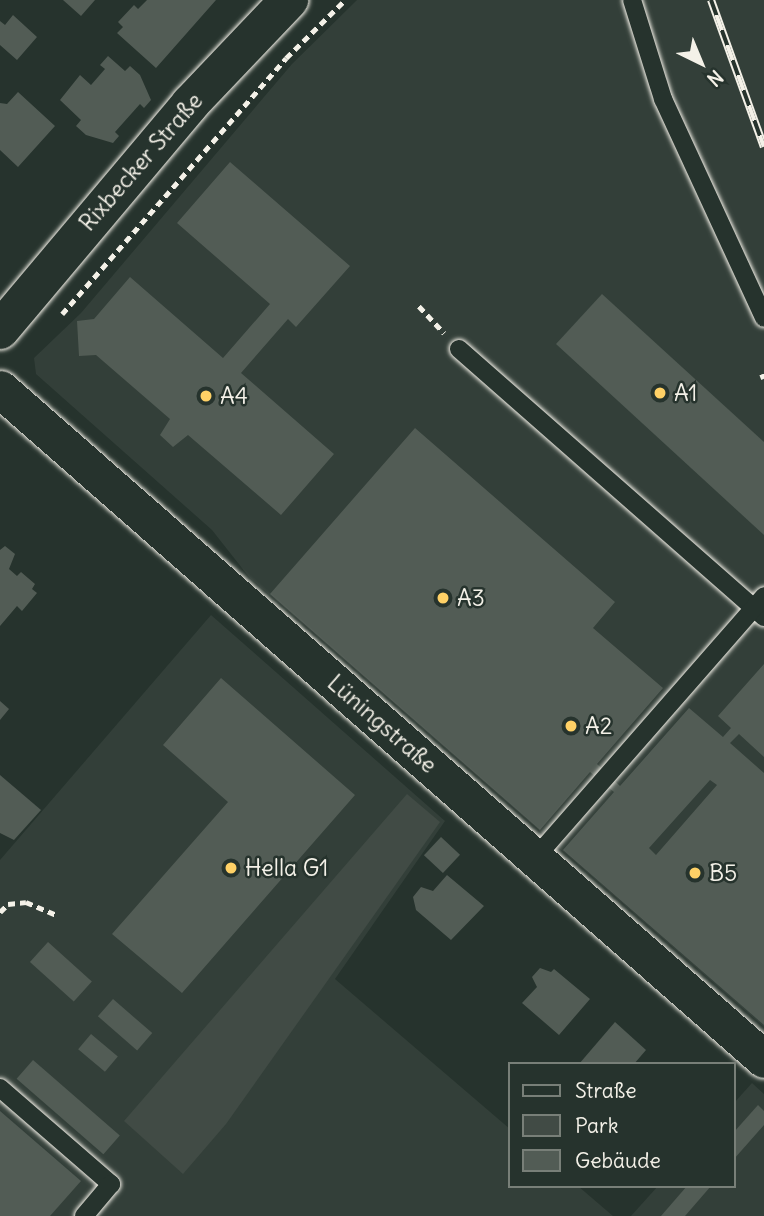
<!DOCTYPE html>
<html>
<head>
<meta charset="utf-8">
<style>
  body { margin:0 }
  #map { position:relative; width:764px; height:1216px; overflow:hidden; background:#26332d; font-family:Delius,sans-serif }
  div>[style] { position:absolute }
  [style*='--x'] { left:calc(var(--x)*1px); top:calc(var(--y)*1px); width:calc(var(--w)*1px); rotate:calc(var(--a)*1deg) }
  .built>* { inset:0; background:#333f39 }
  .green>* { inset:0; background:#414b45 }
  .building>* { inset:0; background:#525c55; transform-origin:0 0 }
  .path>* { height:4.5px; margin-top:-2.25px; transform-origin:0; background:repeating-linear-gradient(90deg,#f4f1e8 0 7px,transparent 0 12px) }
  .roads { filter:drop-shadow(0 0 2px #f4f1e8) drop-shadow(0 0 2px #f4f1e8) }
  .service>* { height:18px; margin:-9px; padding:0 9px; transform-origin:9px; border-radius:9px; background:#26332d }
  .minor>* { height:37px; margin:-18.5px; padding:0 18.5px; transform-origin:18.5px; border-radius:18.5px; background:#26332d }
  .tertiary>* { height:38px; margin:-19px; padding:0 19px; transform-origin:19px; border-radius:19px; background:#26332d }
  .rail>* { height:8px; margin-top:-4px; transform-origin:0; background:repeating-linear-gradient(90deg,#26332d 0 16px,#f4f1e8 0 32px); box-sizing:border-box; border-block:2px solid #f4f1e8 }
  .dots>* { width:19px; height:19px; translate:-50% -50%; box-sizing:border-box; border:4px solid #26332d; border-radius:50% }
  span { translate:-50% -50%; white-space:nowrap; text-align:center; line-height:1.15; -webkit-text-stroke:5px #26332d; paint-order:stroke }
  .street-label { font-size:23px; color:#f4f1e8 }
  .poi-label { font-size:23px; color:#f4f1e8 }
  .left { translate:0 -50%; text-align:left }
  .legend { position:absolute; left:508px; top:1062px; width:228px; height:126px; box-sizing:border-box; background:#26332d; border:2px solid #787f78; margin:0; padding:9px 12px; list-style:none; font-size:21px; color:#f4f1e8 }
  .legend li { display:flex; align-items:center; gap:14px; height:35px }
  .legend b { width:35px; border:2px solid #787f78 }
  .north { position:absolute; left:666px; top:28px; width:70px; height:70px; -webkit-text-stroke:5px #26332d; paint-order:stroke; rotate:137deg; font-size:19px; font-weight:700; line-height:28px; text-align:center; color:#f4f1e8 }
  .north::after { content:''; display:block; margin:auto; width:24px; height:32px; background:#f4f1e8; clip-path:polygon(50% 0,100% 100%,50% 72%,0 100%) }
</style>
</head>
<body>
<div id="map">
  <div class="built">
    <i style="clip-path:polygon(357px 0,764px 0,764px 1027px,249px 577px,212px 530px,36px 374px,34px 358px,81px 313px,292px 64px)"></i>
    <i style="clip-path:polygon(211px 615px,445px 821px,335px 979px,510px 1129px,510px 1186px,578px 1186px,613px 1216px,0 1216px,0 860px)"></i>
    <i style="clip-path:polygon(752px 1083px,764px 1094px,764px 1216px,631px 1216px,658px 1186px,734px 1186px,734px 1103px)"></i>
  </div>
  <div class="green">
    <i style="clip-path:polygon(407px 794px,440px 822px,226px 1124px,183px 1174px,124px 1121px)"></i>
  </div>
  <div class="building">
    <i style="clip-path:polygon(63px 0,95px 0,81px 16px)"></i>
    <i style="clip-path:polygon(147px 0,216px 0,156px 68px,117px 33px,123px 27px,118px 22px,134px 5px,138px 9px)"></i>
    <i style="clip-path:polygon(13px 15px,37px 37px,17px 60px,0 45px,0 21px,5px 25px)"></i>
    <i style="clip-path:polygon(108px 56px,125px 71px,130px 66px,140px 75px,151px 100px,144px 108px,140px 104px,115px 132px,119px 136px,113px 143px,86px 135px,76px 126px,81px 120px,60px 100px,80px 75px,91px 85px,105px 69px,100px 65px)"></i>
    <i style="clip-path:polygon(18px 92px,55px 126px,18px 167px,0 150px,0 103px,7px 104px)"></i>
    <i style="clip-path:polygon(230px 162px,350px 266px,296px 327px,288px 319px,241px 373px,334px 454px,281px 515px,188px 435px,173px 447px,160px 435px,170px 419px,96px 355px,79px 356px,77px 321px,94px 319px,130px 277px,223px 358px,270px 304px,177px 223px)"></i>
    <i style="clip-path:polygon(602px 294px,764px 442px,764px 535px,556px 344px)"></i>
    <i style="clip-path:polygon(evenodd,415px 428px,615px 602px,593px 628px,663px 688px,597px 764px,620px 786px,689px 708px,723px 737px,731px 728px,718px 716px,764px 664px,764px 757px,739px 734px,730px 743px,764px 773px,764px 1025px,563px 850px,614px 792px,590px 772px,540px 830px,270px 594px,415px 428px,710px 780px,717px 785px,656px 855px,649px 848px,710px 780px)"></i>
    <i style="clip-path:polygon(5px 546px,15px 554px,9px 569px,17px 576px,21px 572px,35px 584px,32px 589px,37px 593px,22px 611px,17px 606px,0 626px,0 550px)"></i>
    <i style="clip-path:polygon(221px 678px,355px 795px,182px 993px,112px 934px,228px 802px,163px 745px)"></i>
    <i style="clip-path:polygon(0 701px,9px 709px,0 720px)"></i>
    <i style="clip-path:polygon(0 775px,41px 810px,14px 840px,0 833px)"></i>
    <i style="left:441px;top:837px;width:26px;height:25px;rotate:43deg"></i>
    <i style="clip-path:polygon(447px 875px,484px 906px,451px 940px,416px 910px,413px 897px,421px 887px,433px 891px)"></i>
    <i style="left:48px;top:942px;width:59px;height:27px;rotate:42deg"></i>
    <i style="clip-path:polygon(540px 968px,551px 972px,554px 969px,590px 999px,559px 1035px,522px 1003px,537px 987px,532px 977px)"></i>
    <i style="left:113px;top:999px;width:52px;height:23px;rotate:41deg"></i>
    <i style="clip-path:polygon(615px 1022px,646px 1050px,634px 1064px,579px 1064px)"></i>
    <i style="left:91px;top:1034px;width:35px;height:20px;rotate:40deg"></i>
    <i style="left:33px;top:1060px;width:115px;height:25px;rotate:41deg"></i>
    <i style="clip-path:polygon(758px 1105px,764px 1111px,764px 1125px,734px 1159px,734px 1132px)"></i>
    <i style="clip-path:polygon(0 1111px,81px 1181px,50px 1216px,0 1216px)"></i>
    <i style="clip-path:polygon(687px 1186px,711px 1186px,685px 1216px,661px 1216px)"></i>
  </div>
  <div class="path">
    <i style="--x:419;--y:306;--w:37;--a:47"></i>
    <i style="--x:62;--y:314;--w:340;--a:-48.8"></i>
    <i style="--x:286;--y:58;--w:83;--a:-44.5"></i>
    <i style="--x:762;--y:374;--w:5;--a:68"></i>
    <i style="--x:0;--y:912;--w:11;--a:-45"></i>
    <i style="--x:8;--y:904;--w:18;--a:-6"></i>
    <i style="--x:26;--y:902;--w:33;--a:23"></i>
  </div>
  <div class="roads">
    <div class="service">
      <i style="--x:632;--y:0;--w:104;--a:72.6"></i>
      <i style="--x:663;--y:99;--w:241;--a:65.2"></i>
      <i style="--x:459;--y:349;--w:406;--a:41.3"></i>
      <i style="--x:535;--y:858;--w:348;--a:-48.8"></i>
      <i style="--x:0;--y:1088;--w:147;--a:40.9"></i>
      <i style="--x:111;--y:1184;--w:42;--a:130.2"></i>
    </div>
    <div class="minor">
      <i style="--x:0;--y:389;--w:1016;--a:41.25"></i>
    </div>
    <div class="tertiary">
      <i style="--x:0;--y:330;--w:295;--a:-49.9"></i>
      <i style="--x:190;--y:104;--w:144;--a:-46.4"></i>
    </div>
  </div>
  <div class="rail">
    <i style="--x:711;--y:0;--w:156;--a:70.2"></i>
  </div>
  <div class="dots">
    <i style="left:660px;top:393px;background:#ffd166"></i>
    <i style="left:206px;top:396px;background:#ffd166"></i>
    <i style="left:443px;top:598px;background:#ffd166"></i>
    <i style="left:571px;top:726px;background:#ffd166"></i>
    <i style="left:231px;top:868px;background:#ffd166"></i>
    <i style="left:695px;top:873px;background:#ffd166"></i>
  </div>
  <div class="street-label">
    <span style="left:141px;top:162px;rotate:-49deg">Rixbecker Straße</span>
    <span style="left:382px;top:724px;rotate:41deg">Lüningstraße</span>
  </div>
  <div class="poi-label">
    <span class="left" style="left:674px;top:393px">A1</span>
    <span class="left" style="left:220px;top:396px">A4</span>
    <span class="left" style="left:457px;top:598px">A3</span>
    <span class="left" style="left:585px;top:726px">A2</span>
    <span class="left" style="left:245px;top:868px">Hella G1</span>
    <span class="left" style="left:709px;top:873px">B5</span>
  </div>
  <ul class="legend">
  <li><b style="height:9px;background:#26332d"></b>Straße</li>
  <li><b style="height:19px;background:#414b45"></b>Park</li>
  <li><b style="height:19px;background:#525c55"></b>Gebäude</li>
  </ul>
  <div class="north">N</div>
</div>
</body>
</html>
